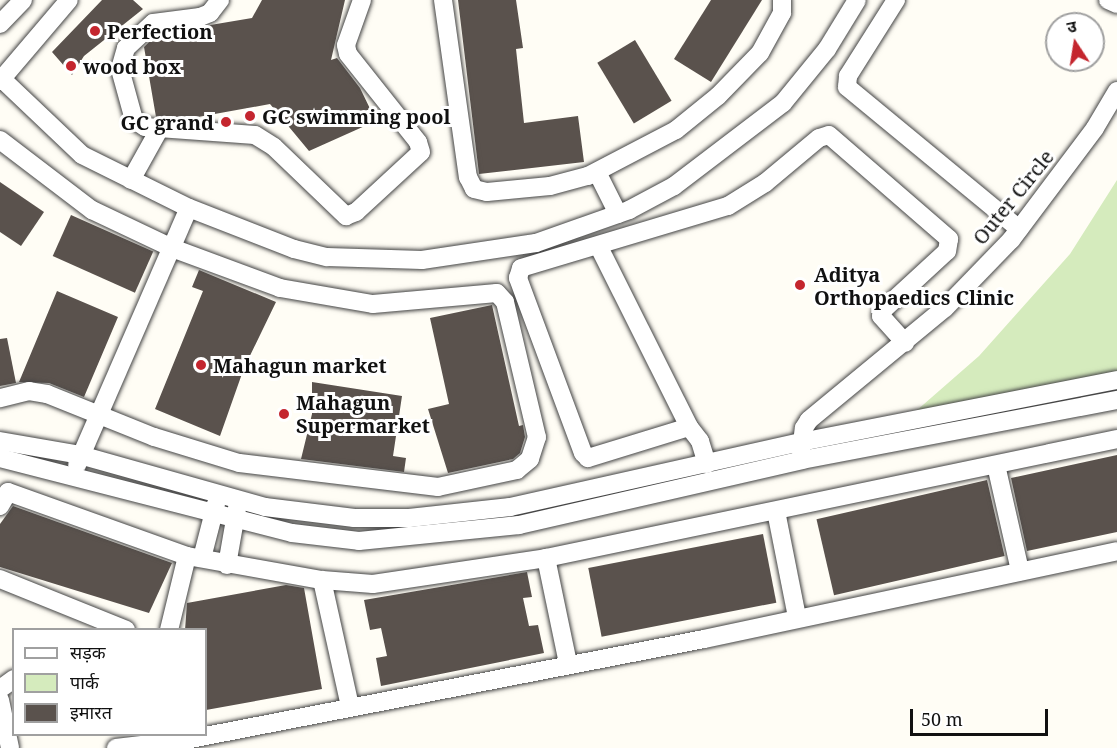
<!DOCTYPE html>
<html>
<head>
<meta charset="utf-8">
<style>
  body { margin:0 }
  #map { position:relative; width:1117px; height:748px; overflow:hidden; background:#fffdf5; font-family:"Noto Serif","Noto Sans Devanagari",serif }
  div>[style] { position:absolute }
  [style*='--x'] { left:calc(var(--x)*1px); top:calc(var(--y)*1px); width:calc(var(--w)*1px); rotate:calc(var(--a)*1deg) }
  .green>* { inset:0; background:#d5ebbd }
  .building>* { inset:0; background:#5a524d; transform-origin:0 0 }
  .roads { filter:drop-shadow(0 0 2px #444) drop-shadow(0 0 2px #444) }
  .street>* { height:18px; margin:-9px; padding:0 9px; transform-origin:9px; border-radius:9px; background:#fff }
  .dots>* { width:16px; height:16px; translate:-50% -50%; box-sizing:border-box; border:3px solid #fff; border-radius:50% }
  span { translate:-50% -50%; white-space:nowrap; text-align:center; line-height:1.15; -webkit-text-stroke:6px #fff; paint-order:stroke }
  .poi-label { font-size:20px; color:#111; font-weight:700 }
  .left { translate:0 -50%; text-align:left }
  .right { translate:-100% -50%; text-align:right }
  .street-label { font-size:20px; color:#111 }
  .legend { position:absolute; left:12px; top:628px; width:195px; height:108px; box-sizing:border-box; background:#fff; border:2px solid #a0a0a0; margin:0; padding:8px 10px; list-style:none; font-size:18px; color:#111 }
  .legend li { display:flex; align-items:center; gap:12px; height:30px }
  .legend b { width:30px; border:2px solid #a0a0a0 }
  .north { position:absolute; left:1045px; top:12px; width:60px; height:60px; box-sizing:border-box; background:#fff; border:2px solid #a0a0a0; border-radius:50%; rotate:348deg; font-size:16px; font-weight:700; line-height:24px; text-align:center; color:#111 }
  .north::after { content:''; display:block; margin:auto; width:21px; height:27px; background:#c4262e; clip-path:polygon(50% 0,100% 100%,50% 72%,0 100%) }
  .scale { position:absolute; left:910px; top:709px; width:138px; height:27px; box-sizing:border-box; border:3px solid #111; border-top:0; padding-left:8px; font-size:18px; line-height:21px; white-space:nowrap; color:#111; -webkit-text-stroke:4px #fff; paint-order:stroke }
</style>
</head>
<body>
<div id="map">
  <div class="green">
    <i style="clip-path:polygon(1117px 180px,1117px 374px,900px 425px,979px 356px,1070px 254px)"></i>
  </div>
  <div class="building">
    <i style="clip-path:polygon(102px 0,133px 0,143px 9px,84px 56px,72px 75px,52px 52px)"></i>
    <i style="clip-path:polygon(262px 0,345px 0,331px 60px,337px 58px,360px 88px,376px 121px,309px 151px,270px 104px,187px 119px,156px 117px,144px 47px,157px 34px,252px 18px)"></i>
    <i style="clip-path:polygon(458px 0,516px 0,523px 48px,516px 49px,524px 123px,578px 116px,584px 162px,479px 174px)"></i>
    <i style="clip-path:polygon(711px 0,762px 0,711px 82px,674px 59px)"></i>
    <i style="left:635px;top:40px;width:71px;height:44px;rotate:59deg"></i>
    <i style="clip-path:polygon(0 182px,44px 212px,21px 246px,0 232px)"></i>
    <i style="left:71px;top:215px;width:90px;height:45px;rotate:24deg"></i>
    <i style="clip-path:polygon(199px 270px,276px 302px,244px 368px,220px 436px,155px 409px,203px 291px,192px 287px)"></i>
    <i style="clip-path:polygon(57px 291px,118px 317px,84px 397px,49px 383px,19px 382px)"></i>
    <i style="clip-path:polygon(492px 305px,519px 426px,523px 425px,525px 437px,520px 453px,513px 459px,448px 473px,428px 409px,449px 404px,430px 318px)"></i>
    <i style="clip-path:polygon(7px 338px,16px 383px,0 386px,0 339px)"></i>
    <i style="clip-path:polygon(312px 382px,402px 396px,393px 456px,406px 458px,404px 472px,301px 459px,312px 414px)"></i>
    <i style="clip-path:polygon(1117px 455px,1117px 532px,1027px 551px,1011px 478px)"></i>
    <i style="left:987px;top:480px;width:78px;height:175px;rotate:77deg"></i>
    <i style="clip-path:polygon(13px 506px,172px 563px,149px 613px,0 567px,0 524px)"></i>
    <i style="left:763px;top:534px;width:70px;height:178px;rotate:79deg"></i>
    <i style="clip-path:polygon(527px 572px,532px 597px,523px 598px,529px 626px,538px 625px,544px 653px,381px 686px,376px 658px,387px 656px,381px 628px,370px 630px,364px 600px)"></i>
    <i style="clip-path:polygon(286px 585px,304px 588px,322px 689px,206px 710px,206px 630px,185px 630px,187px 603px)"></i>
  </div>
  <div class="roads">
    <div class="street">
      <i style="--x:220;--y:0;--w:16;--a:128"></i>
      <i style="--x:210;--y:13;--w:11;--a:158"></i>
      <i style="--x:200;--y:17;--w:47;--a:172.7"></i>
      <i style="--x:153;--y:23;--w:37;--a:137"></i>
      <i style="--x:126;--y:48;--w:22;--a:106"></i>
      <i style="--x:120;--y:69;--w:53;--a:74.6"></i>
      <i style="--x:134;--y:120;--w:13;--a:32"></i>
      <i style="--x:145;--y:127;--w:110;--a:4.2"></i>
      <i style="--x:255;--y:135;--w:22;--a:32"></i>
      <i style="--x:274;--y:147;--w:100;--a:43.8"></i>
      <i style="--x:346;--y:216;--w:11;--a:-22"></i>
      <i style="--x:356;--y:212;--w:88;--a:-42.7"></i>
      <i style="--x:421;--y:152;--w:10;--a:-107"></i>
      <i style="--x:418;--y:142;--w:112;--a:-128.5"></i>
      <i style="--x:348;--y:54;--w:9;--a:-103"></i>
      <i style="--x:346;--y:45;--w:48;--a:-70.4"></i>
      <i style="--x:443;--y:0;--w:179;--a:82"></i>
      <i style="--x:468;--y:177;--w:13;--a:63"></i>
      <i style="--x:474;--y:189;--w:13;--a:13"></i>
      <i style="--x:487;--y:192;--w:63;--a:-5.4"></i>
      <i style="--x:550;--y:186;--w:39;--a:-15"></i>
      <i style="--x:588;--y:176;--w:99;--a:-27.6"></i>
      <i style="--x:676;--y:130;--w:54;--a:-39"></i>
      <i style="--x:718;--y:96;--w:60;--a:-45.7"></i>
      <i style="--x:760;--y:53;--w:46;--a:-61.2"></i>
      <i style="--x:782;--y:13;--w:13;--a:-90"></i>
      <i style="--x:896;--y:0;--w:90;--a:122.3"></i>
      <i style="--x:848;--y:76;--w:11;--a:95"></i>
      <i style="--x:847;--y:87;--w:223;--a:39.5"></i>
      <i style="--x:1108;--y:0;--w:10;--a:24"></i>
      <i style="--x:0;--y:24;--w:33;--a:-46"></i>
      <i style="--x:2;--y:79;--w:110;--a:43.5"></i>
      <i style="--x:82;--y:155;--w:119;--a:26.4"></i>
      <i style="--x:189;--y:208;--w:113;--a:21.3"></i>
      <i style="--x:294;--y:249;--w:34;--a:14"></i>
      <i style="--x:327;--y:257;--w:95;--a:1.8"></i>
      <i style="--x:422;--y:260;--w:115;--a:-8.5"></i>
      <i style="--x:536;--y:243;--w:99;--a:-19.5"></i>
      <i style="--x:629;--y:210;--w:51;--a:-28.1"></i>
      <i style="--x:674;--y:186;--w:137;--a:-37.3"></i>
      <i style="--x:783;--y:103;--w:70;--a:-50.8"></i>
      <i style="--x:827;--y:49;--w:57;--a:-58.5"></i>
      <i style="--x:0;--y:81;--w:106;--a:-49.6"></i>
      <i style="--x:0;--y:140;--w:116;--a:37.3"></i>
      <i style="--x:92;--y:210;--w:89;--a:25.4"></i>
      <i style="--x:172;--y:248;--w:115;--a:20.3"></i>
      <i style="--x:280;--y:288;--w:94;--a:9.8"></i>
      <i style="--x:373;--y:304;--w:124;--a:-5.1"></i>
      <i style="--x:497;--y:293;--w:12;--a:48"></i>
      <i style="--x:505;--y:302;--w:139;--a:76.7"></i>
      <i style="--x:537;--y:437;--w:23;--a:108"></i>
      <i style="--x:530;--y:459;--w:17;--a:140"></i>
      <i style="--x:517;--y:470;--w:81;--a:167.9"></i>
      <i style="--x:438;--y:487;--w:200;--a:-173.1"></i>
      <i style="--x:239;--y:463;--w:89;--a:-163"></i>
      <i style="--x:154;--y:437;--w:115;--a:-158.1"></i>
      <i style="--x:47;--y:394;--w:18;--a:-171"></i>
      <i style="--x:29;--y:391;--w:30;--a:166"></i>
      <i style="--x:597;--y:172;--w:47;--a:63.4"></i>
      <i style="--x:131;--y:180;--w:60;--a:-60.9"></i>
      <i style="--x:599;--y:247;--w:201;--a:63.4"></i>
      <i style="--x:0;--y:441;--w:81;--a:9.9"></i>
      <i style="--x:80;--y:455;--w:192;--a:15.7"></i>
      <i style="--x:265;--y:507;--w:90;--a:7"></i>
      <i style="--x:354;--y:518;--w:55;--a:0"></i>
      <i style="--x:409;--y:518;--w:102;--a:-6.2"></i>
      <i style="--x:510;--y:507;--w:298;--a:-12.6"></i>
      <i style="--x:801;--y:442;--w:322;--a:-11.1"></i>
      <i style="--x:801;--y:451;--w:23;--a:-83"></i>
      <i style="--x:804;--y:428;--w:9;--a:-58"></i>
      <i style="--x:809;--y:420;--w:176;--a:-39.5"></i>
      <i style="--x:945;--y:308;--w:95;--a:-45.9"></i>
      <i style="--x:1011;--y:240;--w:140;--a:-53.1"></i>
      <i style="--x:1095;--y:128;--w:43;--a:-59.3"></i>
      <i style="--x:0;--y:458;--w:301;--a:14.4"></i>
      <i style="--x:292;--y:533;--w:67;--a:6.8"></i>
      <i style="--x:359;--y:541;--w:161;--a:-5.7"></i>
      <i style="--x:519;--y:525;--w:290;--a:-12.9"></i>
      <i style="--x:802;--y:460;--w:321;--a:-10.8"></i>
      <i style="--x:707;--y:464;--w:24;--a:-107"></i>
      <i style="--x:700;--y:441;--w:18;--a:-128"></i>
      <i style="--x:689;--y:427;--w:106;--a:162.9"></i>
      <i style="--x:588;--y:458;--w:7;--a:-135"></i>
      <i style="--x:583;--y:453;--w:187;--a:-110.4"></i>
      <i style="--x:518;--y:278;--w:10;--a:-73"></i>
      <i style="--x:521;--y:268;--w:216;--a:-16.7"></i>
      <i style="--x:728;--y:206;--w:44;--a:-31.9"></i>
      <i style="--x:765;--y:183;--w:70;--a:-39.8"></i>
      <i style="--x:819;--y:138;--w:10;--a:-17"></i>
      <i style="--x:829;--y:135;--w:159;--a:40.9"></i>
      <i style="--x:949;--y:239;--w:12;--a:99"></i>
      <i style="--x:947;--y:251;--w:88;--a:137.3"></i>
      <i style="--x:882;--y:311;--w:5;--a:101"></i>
      <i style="--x:881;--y:316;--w:36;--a:48"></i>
      <i style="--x:77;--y:465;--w:280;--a:-66.5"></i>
      <i style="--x:996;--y:465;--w:109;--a:77.2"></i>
      <i style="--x:0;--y:506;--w:16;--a:-60"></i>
      <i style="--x:8;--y:492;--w:190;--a:19.7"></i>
      <i style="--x:187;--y:556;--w:137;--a:10.1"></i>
      <i style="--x:322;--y:580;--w:51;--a:4.5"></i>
      <i style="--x:373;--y:584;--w:175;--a:-8.5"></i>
      <i style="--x:546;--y:558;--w:583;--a:-11.77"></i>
      <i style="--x:776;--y:511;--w:108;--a:78.8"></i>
      <i style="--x:202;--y:558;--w:56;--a:-75.5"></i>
      <i style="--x:546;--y:558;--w:107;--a:78.2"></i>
      <i style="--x:227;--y:565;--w:58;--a:-80"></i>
      <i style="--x:0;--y:579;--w:136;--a:22"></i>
      <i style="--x:322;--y:580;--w:129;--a:77.5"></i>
      <i style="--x:169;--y:630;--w:76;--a:-76.3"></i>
      <i style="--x:0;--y:689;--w:17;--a:-36"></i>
      <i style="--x:0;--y:700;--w:49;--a:78.2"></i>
      <i style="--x:116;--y:748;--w:69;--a:-6.6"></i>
      <i style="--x:185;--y:740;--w:529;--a:-11.01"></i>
      <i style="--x:704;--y:639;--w:422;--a:-12"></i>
    </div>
  </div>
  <div class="dots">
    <i style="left:95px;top:31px;background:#c4262e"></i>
    <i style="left:71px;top:66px;background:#c4262e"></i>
    <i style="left:250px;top:116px;background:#c4262e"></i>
    <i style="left:226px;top:122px;background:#c4262e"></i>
    <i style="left:800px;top:285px;background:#c4262e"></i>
    <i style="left:201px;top:365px;background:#c4262e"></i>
    <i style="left:284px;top:414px;background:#c4262e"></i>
  </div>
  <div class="poi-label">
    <span class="left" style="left:107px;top:31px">Perfection</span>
    <span class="left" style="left:83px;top:66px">wood box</span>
    <span class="left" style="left:262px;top:116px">GC swimming pool</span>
    <span class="right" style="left:214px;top:122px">GC grand</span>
    <span class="left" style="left:814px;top:286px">Aditya<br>Orthopaedics Clinic</span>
    <span class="left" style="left:213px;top:365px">Mahagun market</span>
    <span class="left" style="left:296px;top:414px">Mahagun<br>Supermarket</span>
  </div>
  <div class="street-label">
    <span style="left:1013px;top:197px;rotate:-51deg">Outer Circle</span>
  </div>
  <ul class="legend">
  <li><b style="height:8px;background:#fff"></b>सड़क</li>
  <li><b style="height:16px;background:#d5ebbd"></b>पार्क</li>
  <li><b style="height:16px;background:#5a524d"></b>इमारत</li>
  </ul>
  <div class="north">उ</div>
  <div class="scale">50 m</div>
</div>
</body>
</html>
